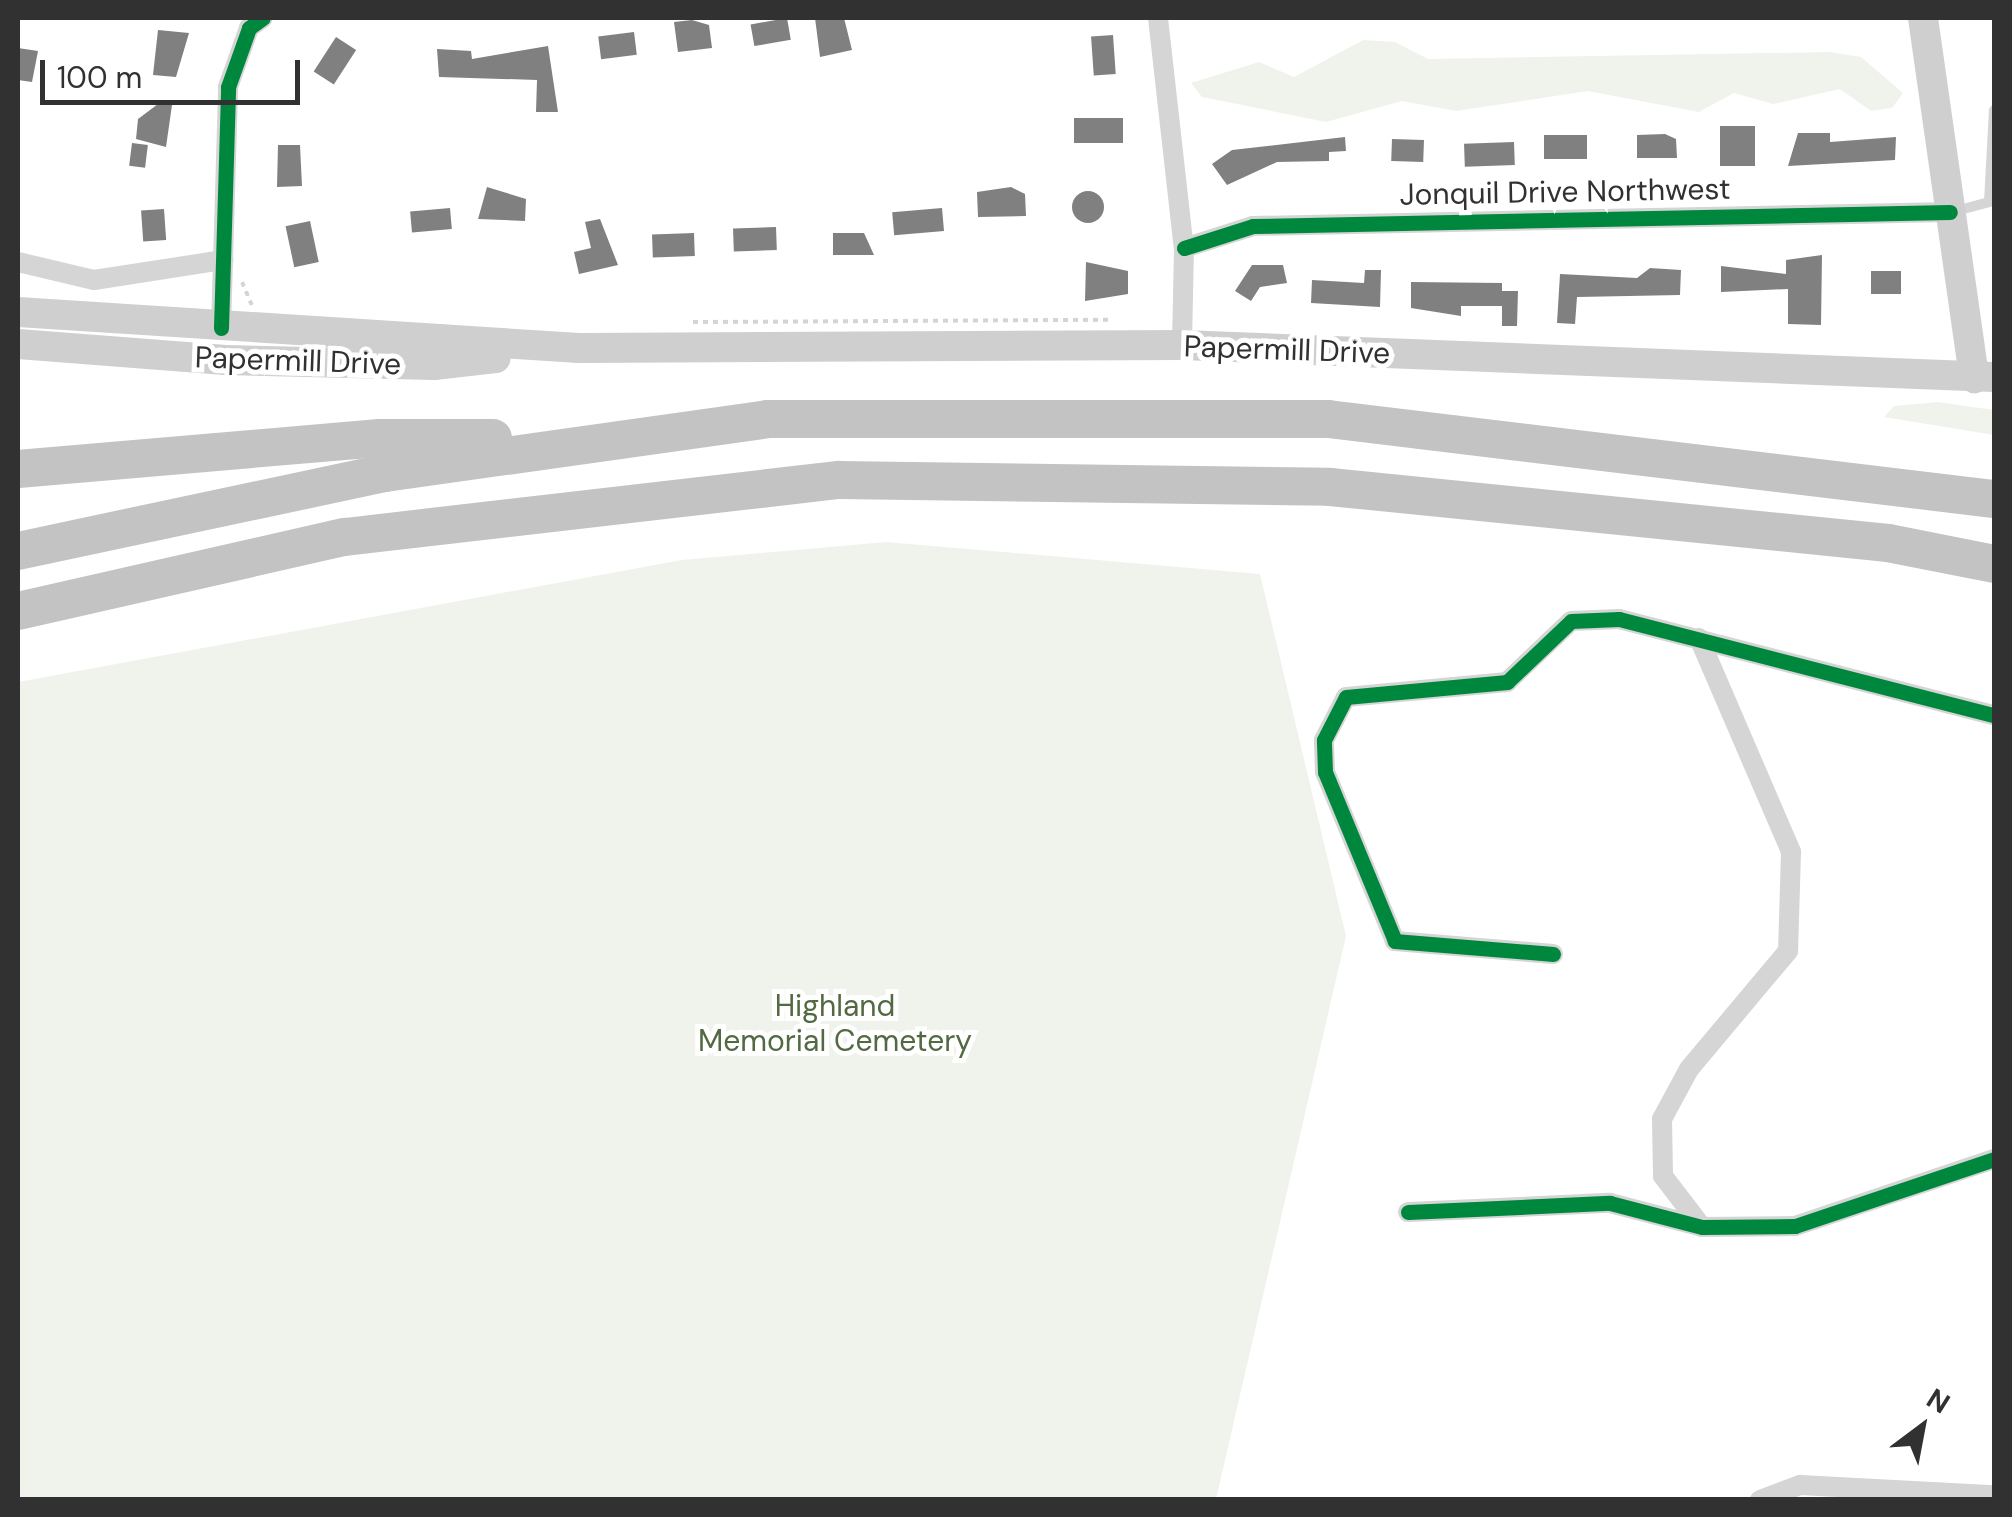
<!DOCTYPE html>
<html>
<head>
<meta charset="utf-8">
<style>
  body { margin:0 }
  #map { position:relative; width:2012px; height:1517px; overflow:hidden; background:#fff; font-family:"DM Sans",sans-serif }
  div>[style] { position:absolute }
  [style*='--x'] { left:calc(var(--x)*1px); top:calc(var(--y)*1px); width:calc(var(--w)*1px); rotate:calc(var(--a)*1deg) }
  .green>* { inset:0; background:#f0f3ec }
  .building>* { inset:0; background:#808080; transform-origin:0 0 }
  .round { border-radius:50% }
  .path>* { height:4px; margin-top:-2px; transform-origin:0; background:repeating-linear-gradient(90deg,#d4d4d4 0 5px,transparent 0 10px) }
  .lane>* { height:10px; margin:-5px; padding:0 5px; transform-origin:5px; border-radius:5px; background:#d5d5d5 }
  .street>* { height:20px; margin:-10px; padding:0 10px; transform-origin:10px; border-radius:10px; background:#d5d5d5 }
  .secondary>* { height:30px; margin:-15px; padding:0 15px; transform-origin:15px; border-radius:15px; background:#cfcfcf }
  .highway>* { height:38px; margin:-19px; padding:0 19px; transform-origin:19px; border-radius:19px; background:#c3c3c3 }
  .cycleway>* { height:15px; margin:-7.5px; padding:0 7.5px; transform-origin:7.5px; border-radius:7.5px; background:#00873e }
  span { translate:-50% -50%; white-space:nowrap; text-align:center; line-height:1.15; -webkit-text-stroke:10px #fff; paint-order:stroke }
  .street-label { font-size:30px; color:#313131 }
  .park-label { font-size:30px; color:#526941 }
  .frame { position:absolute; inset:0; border:20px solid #313131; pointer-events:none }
  .north { position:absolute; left:1872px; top:1377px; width:100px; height:100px; -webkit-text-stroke:8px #fff; paint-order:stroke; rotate:32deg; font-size:28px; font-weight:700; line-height:40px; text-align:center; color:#313131 }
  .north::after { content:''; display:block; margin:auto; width:35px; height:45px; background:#313131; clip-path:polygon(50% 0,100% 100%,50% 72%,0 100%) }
  .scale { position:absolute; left:40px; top:60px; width:260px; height:45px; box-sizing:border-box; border:5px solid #313131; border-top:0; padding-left:12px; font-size:30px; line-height:35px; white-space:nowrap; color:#313131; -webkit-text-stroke:8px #fff; paint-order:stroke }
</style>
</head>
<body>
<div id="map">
  <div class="green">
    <i style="clip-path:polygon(1363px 40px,1395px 42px,1428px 59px,1830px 52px,1861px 57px,1903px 93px,1892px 108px,1871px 111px,1840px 89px,1773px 104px,1734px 93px,1699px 112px,1588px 91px,1456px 111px,1402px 101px,1326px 122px,1202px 97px,1191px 83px,1259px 62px,1294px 77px)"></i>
    <i style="clip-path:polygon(1938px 402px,1994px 410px,1994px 435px,1884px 417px,1894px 406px)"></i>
    <i style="clip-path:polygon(886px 542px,1260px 574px,1346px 936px,1216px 1499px,18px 1499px,18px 682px,682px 560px)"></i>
  </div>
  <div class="building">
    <i style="left:787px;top:18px;width:22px;height:37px;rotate:80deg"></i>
    <i style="clip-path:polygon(815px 18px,844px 18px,852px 50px,820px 57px)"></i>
    <i style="clip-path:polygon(692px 20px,709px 25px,712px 48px,678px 52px,674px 22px)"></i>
    <i style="clip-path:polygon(158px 30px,189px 33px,176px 77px,153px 75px)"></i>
    <i style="left:634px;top:32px;width:23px;height:36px;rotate:83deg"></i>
    <i style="left:1113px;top:35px;width:39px;height:22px;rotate:86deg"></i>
    <i style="left:336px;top:37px;width:24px;height:41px;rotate:33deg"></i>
    <i style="clip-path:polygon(548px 46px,558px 112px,536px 112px,537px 80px,439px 77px,437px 49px,471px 51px,472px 59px)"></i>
    <i style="clip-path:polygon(18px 48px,38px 51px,32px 82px,18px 80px)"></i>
    <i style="clip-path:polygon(158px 104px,172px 105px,166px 147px,136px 139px,138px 119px)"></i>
    <i style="left:1074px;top:118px;width:49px;height:25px"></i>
    <i style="left:1720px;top:126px;width:35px;height:40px"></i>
    <i style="clip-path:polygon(1798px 133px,1830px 133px,1830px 142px,1896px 137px,1895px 160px,1788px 166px)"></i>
    <i style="clip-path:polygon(1665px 134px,1676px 139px,1677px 158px,1637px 158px,1637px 135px)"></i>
    <i style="left:1587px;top:135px;width:24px;height:43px;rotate:90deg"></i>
    <i style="clip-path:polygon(1345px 137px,1346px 151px,1329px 152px,1329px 161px,1277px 162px,1227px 185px,1212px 164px,1232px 150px)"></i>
    <i style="left:1392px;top:139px;width:32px;height:22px;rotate:2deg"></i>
    <i style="left:1514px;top:142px;width:23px;height:50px;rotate:88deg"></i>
    <i style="left:132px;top:143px;width:16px;height:23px;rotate:7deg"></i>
    <i style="clip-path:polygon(278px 145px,300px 145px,302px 186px,277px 187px)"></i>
    <i style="clip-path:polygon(487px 187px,526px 199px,525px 221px,478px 219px)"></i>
    <i style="clip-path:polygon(1011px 187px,1025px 194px,1026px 216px,978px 217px,977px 192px)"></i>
    <i class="round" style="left:1072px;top:191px;width:32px;height:32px"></i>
    <i style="left:450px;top:208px;width:21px;height:40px;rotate:85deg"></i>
    <i style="left:942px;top:208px;width:23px;height:50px;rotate:85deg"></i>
    <i style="left:164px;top:209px;width:31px;height:23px;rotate:86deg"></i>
    <i style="clip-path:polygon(600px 219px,618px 265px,579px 274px,574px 252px,591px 248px,585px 222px)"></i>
    <i style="left:310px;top:221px;width:42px;height:25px;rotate:78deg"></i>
    <i style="left:776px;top:227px;width:23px;height:43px;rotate:88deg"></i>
    <i style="left:694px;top:233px;width:23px;height:42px;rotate:88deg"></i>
    <i style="clip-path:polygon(833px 233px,864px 233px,874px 255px,833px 255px)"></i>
    <i style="clip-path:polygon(1822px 255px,1821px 325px,1788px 324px,1788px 289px,1721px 292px,1721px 266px,1786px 274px,1786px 260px)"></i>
    <i style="clip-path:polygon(1086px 262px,1128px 271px,1128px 294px,1085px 301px)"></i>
    <i style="clip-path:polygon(1252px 265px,1283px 265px,1287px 283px,1260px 287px,1251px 301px,1235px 291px)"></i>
    <i style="clip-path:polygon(1650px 268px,1681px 270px,1680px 295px,1577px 297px,1575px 324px,1557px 323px,1560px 274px,1637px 278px)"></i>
    <i style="clip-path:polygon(1365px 270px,1381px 270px,1380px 307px,1311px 303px,1312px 280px,1364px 283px)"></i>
    <i style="left:1871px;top:271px;width:30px;height:23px"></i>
    <i style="clip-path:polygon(1411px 282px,1502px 283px,1502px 291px,1518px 291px,1517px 326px,1502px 326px,1502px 306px,1461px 306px,1461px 316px,1411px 308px)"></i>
  </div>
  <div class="path">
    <i style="--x:242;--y:282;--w:25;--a:67"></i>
    <i style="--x:693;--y:322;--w:416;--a:-0.3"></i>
  </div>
  <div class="lane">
    <i style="--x:1956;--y:211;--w:34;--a:-15"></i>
    <i style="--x:1989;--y:202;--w:92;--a:-86.9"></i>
  </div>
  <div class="street">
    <i style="--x:1158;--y:18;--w:231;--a:83.6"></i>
    <i style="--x:1184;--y:248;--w:97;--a:91.2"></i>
    <i style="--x:1184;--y:248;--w:72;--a:-17.7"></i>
    <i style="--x:1253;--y:226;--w:697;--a:-1.15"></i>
    <i style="--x:18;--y:262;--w:78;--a:13.3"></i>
    <i style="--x:94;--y:280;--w:131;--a:-8.8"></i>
    <i style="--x:221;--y:328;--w:241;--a:-88.3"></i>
    <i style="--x:228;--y:87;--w:63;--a:-70.4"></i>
    <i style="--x:249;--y:28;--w:17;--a:-36"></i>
    <i style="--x:1699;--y:638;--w:233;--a:66.7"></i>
    <i style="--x:1791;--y:852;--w:99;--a:91.7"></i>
    <i style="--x:1788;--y:951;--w:154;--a:130"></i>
    <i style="--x:1689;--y:1069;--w:57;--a:118.4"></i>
    <i style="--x:1662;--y:1119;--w:57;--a:89"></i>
    <i style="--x:1663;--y:1176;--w:64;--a:52.6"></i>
    <i style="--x:1553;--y:954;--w:159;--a:-175.3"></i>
    <i style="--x:1395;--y:941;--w:183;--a:-112.5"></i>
    <i style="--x:1325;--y:772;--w:32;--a:-92"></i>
    <i style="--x:1324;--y:740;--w:48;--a:-62.9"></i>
    <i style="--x:1346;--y:697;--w:162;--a:-5.3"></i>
    <i style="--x:1507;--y:682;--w:88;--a:-43.6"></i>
    <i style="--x:1571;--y:621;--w:48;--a:-2.4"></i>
    <i style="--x:1619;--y:619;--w:387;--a:14.4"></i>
    <i style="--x:1408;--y:1212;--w:202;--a:-2.6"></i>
    <i style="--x:1610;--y:1203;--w:95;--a:14.6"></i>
    <i style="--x:1702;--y:1227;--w:93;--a:-0.6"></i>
    <i style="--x:1795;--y:1226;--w:210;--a:-18.6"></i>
    <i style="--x:1760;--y:1500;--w:43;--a:-20.6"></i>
    <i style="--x:1800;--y:1485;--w:194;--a:3"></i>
  </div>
  <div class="secondary">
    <i style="--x:1923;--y:18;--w:364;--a:81.9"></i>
    <i style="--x:18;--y:312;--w:562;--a:3.67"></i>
    <i style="--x:579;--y:348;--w:603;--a:-0.29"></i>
    <i style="--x:1182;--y:345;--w:813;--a:2.26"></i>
    <i style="--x:18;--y:344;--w:208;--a:4.4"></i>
    <i style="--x:225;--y:360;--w:209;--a:1.4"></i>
    <i style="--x:434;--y:365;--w:62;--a:-6.4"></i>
  </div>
  <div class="highway">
    <i style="--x:18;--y:469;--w:363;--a:-4.9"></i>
    <i style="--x:380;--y:438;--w:113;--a:0"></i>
    <i style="--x:18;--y:551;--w:375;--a:-12"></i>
    <i style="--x:385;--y:473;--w:386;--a:-8"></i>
    <i style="--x:767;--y:419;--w:561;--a:0"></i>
    <i style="--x:1328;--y:419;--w:671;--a:6.85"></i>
    <i style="--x:18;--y:611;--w:335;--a:-12.8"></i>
    <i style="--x:345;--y:537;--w:497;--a:-6.6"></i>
    <i style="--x:839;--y:480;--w:491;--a:0.8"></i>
    <i style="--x:1330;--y:487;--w:561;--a:5.73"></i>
    <i style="--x:1888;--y:543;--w:108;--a:11.2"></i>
  </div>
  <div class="cycleway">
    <i style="--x:1184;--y:248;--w:72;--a:-17.7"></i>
    <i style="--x:1253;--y:226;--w:697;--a:-1.15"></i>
    <i style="--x:221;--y:328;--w:241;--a:-88.3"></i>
    <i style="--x:228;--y:87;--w:63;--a:-70.4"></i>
    <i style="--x:249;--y:28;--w:17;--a:-36"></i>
    <i style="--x:1553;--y:954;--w:159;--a:-175.3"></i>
    <i style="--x:1395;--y:941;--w:183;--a:-112.5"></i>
    <i style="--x:1325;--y:772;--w:32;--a:-92"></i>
    <i style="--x:1324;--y:740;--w:48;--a:-62.9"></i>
    <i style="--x:1346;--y:697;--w:162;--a:-5.3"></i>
    <i style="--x:1507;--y:682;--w:88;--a:-43.6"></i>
    <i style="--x:1571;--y:621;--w:48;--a:-2.4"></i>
    <i style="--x:1619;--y:619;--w:387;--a:14.4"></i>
    <i style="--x:1408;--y:1212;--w:202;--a:-2.6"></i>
    <i style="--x:1610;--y:1203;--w:95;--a:14.6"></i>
    <i style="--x:1702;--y:1227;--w:93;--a:-0.6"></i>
    <i style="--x:1795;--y:1226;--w:210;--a:-18.6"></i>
  </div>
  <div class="street-label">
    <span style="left:1565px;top:192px;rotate:-1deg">Jonquil Drive Northwest</span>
    <span style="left:1287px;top:350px;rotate:2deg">Papermill Drive</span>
    <span style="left:298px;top:361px;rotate:2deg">Papermill Drive</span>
  </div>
  <div class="park-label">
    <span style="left:835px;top:1023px">Highland<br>Memorial Cemetery</span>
  </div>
  <div class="frame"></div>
  <div class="north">N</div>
  <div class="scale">100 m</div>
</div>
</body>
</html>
